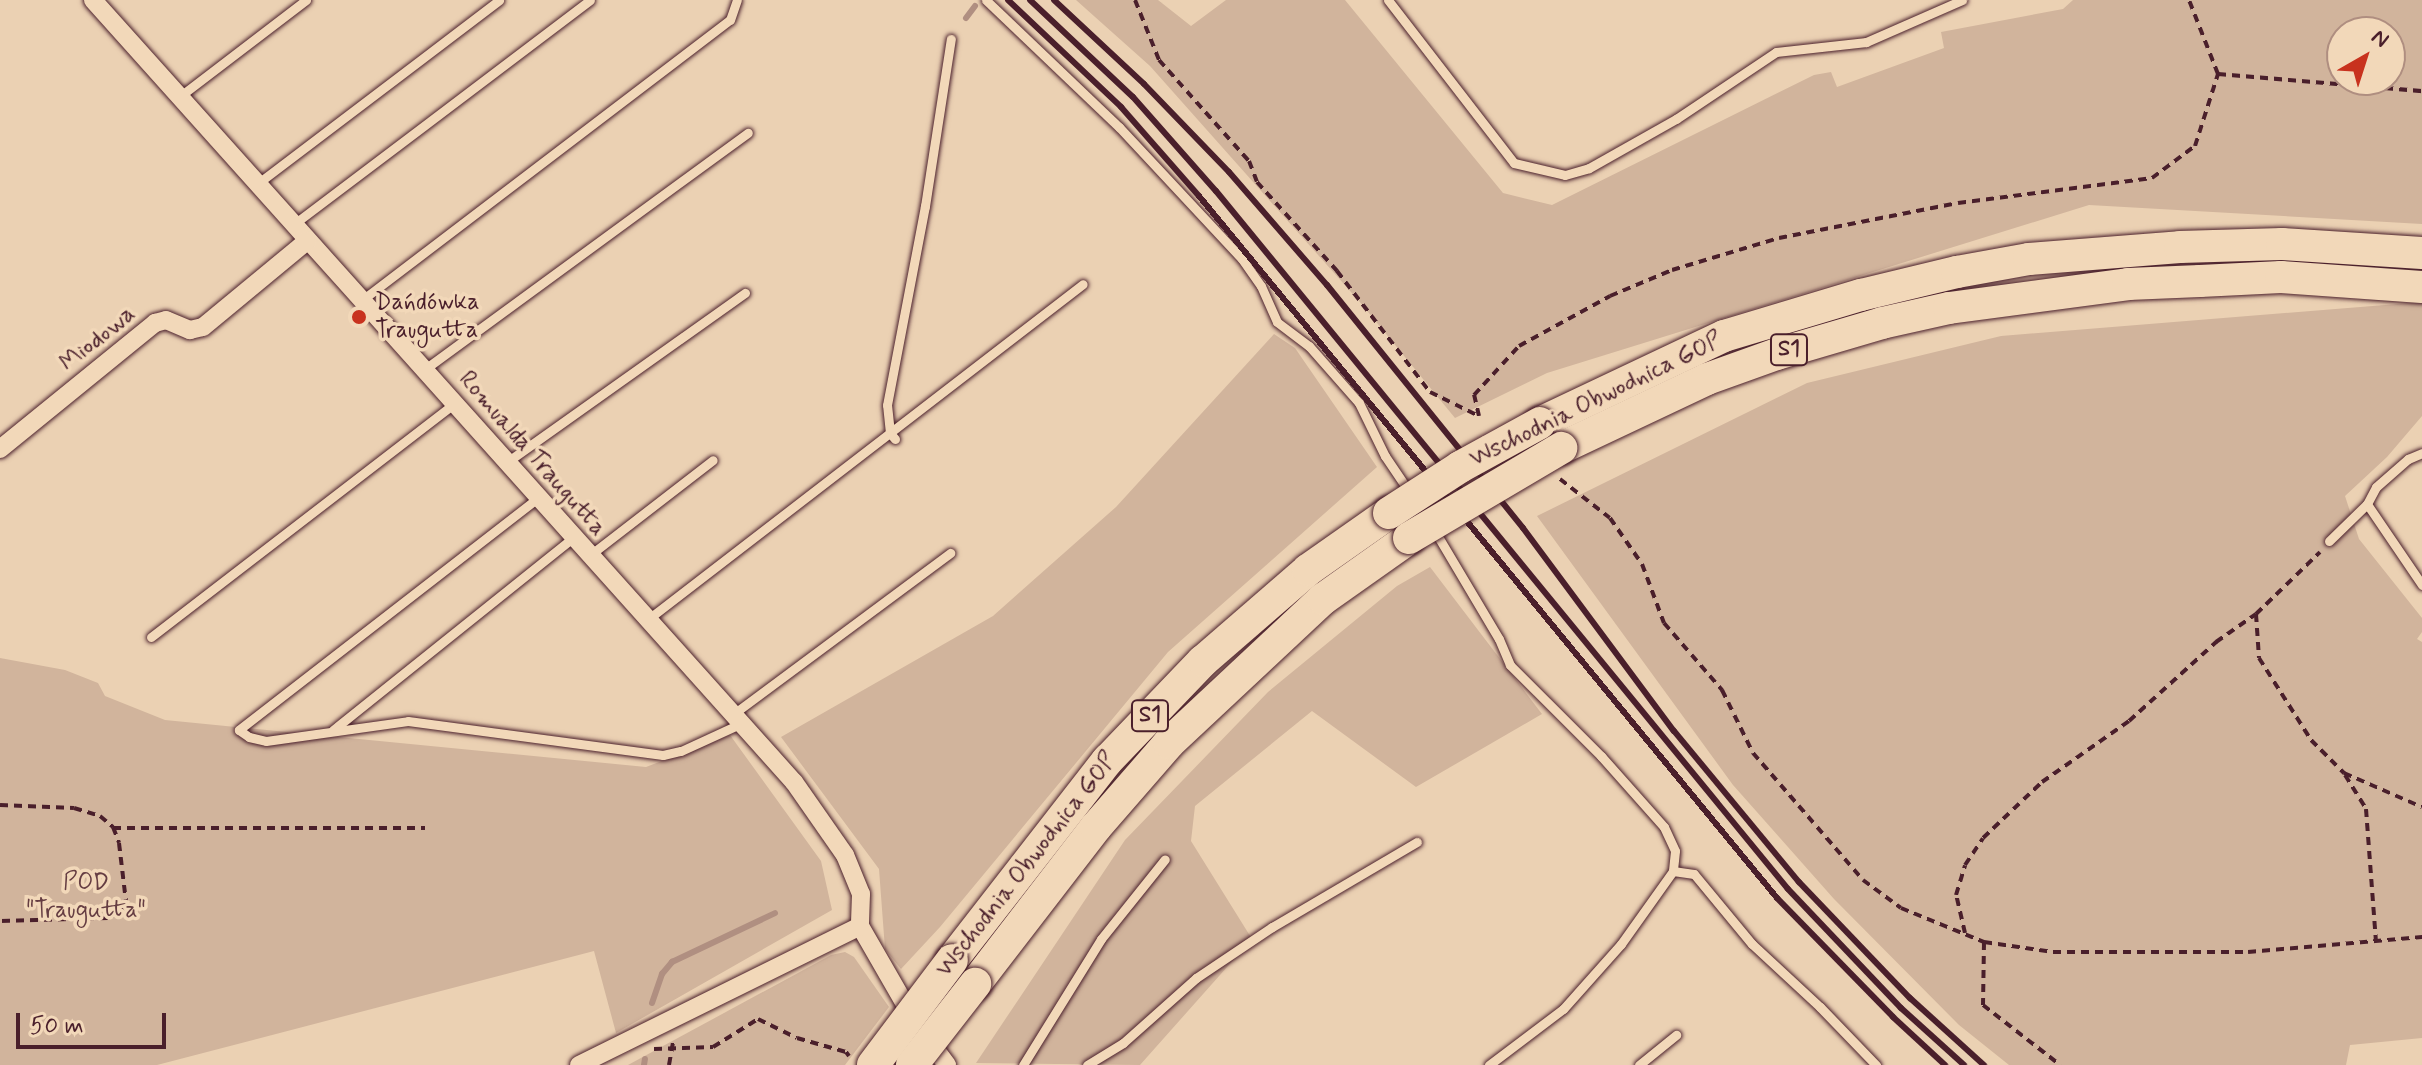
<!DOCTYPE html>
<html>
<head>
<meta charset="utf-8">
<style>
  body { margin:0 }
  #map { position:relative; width:2422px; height:1065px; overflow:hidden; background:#ebd1b3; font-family:Mynerve,sans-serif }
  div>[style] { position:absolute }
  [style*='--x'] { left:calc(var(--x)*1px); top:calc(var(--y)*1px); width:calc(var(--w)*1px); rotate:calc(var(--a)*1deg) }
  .green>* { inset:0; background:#d1b49c }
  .stream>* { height:6px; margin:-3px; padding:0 3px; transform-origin:3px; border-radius:3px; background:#b08f81 }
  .path>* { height:4px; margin-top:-2px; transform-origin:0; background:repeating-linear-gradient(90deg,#4a1f2b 0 8px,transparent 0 14px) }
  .roads { filter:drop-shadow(0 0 2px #4a1f2b) drop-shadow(0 0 2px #4a1f2b) }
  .lane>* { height:9px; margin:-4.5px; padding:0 4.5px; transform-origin:4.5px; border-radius:4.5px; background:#f2d8b9 }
  .street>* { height:18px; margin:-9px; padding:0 9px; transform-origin:9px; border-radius:9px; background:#f2d8b9 }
  .highway>* { height:32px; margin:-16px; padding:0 16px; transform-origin:16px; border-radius:16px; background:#f2d8b9 }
  .rail>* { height:6px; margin:-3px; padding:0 3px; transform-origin:3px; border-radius:3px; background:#4a1f2b }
  .bridges { filter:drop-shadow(0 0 2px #4a1f2b) drop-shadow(0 0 2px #4a1f2b) }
  .highway-bridge>* { height:32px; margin:-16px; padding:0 16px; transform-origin:16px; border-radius:16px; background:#f2d8b9 }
  .dots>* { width:22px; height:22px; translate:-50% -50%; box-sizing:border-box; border:4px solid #f2d8b9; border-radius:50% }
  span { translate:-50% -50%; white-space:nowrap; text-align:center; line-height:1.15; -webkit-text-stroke:7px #f2d8b9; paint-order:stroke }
  .shield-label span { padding:2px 6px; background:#f2d8b9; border:2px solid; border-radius:6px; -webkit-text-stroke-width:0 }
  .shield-label { font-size:22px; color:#4a1f2b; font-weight:700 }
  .poi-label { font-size:24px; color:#4a1f2b }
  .left { translate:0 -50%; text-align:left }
  .street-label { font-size:24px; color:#4a1f2b }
  .park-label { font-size:24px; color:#653d42 }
  .north { position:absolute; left:2326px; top:16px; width:80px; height:80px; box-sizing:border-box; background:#f2d8b9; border:2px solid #af8e80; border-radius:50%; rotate:39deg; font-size:22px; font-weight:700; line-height:32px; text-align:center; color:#4a1f2b }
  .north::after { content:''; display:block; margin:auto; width:28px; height:36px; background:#c8321e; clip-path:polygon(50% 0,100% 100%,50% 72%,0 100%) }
  .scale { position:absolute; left:16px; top:1013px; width:150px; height:36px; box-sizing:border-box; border:4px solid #4a1f2b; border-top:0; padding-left:10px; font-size:24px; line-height:28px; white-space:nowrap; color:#4a1f2b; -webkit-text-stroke:6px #f2d8b9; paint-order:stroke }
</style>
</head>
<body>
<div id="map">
  <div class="green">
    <i style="clip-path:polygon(evenodd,1076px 0,1158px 0,1191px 26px,1226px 0,1345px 0,1503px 193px,1552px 205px,1814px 75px,1831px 72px,1837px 87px,1944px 48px,1941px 32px,2063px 9px,2073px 0,2422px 0,2422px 224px,2089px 205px,1547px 373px,1455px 418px,1359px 301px,1150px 66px,1076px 0,2342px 32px,2390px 32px,2390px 80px,2342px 80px,2342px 32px)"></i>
    <i style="clip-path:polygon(2422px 302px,2422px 416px,2387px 457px,2345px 496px,2359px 539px,2422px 618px,2422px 632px,2417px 639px,2422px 642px,2422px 1038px,2350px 1045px,2346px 1065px,2009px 1065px,1959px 1025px,1834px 899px,1733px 785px,1537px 516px,1807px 383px,2001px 336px)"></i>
    <i style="clip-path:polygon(1274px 334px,1295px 348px,1377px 467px,1168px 652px,940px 927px,901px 969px,885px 949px,879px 869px,781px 737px,993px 616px,1116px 507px)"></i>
    <i style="clip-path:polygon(1430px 567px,1542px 714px,1416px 787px,1312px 711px,1195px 806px,1191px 841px,1252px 939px,1140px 1065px,976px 1063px,1125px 840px,1268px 692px,1397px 586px)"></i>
    <i style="clip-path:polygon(0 658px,65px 670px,98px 683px,105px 696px,165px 720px,646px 767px,730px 735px,821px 861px,832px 910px,616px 1033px,594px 951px,157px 1065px,0 1065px)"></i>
    <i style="clip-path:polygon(845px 952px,854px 957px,889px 1007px,845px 1065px,628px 1065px,831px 955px)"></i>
  </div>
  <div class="stream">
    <i style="--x:966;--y:18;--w:15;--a:-53"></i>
    <i style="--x:652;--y:1003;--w:31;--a:-71"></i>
    <i style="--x:662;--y:974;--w:16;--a:-50"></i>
    <i style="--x:672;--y:962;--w:114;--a:-25.4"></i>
    <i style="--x:644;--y:1065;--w:6;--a:-81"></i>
  </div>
  <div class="path">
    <i style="--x:1135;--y:0;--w:65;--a:68.2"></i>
    <i style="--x:1159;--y:60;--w:135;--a:48.3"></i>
    <i style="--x:1249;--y:161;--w:22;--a:69"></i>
    <i style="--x:1257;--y:182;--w:120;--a:48"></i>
    <i style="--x:1337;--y:271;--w:153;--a:52.5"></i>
    <i style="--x:1430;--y:392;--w:55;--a:26.1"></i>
    <i style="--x:1479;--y:416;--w:22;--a:-103"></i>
    <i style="--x:1474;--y:395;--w:67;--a:-47.4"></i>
    <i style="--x:1519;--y:346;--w:104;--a:-28.8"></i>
    <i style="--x:1610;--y:296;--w:67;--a:-22.8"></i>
    <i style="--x:1672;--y:270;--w:112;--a:-16.7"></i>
    <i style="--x:1779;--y:238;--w:182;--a:-11.1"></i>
    <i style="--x:1958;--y:203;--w:196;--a:-7.3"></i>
    <i style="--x:2152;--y:178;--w:54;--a:-36.7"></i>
    <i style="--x:2195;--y:146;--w:76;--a:-72.3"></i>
    <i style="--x:2218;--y:74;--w:79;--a:-111.4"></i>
    <i style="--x:2218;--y:74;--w:205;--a:4.8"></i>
    <i style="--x:1560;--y:479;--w:63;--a:38"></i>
    <i style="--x:1610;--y:518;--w:56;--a:55.2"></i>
    <i style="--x:1642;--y:564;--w:63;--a:69.6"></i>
    <i style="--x:1664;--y:623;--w:89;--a:49.1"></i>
    <i style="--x:1722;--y:690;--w:70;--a:63.8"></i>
    <i style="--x:1753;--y:753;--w:168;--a:49.1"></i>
    <i style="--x:1863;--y:880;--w:47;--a:36.4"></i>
    <i style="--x:1901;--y:908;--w:90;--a:22.3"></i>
    <i style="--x:1984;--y:942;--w:70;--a:8.2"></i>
    <i style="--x:2053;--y:952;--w:195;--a:0"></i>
    <i style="--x:2248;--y:952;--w:175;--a:-4.9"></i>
    <i style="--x:2256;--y:614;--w:44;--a:86.1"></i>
    <i style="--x:2259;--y:658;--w:97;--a:57.6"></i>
    <i style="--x:2311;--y:740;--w:47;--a:45"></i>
    <i style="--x:2344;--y:773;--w:85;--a:23.6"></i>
    <i style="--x:2345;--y:775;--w:40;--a:58"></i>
    <i style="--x:2366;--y:809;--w:132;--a:85.7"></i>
    <i style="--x:0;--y:805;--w:74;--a:2.3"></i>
    <i style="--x:74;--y:808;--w:27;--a:17"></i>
    <i style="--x:100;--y:816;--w:17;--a:40"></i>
    <i style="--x:113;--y:827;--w:17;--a:69"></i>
    <i style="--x:119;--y:843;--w:59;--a:83.2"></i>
    <i style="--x:126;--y:902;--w:13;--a:122"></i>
    <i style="--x:119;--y:913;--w:12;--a:156"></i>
    <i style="--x:108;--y:918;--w:108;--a:178.4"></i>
    <i style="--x:113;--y:828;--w:312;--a:0"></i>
    <i style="--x:1965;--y:933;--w:39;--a:-103"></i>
    <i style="--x:1956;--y:895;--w:31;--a:-73"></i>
    <i style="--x:1965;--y:865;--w:32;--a:-56"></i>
    <i style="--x:1983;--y:838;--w:81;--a:-43.5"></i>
    <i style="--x:2042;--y:782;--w:106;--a:-35"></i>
    <i style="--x:2129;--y:721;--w:118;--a:-42.2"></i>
    <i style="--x:2216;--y:642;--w:49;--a:-35"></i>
    <i style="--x:2256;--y:614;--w:89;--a:-44.1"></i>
    <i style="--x:1984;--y:942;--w:63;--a:90.9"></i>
    <i style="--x:1983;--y:1005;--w:98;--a:37.9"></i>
    <i style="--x:654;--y:1049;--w:59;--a:-1.9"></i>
    <i style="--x:713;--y:1047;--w:53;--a:-31.9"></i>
    <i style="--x:758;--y:1019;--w:43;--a:26"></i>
    <i style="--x:797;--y:1038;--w:51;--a:15.9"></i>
    <i style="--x:846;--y:1052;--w:5;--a:53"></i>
    <i style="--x:669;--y:1065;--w:27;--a:-80"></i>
  </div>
  <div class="roads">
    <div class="lane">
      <i style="--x:986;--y:0;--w:184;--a:43.7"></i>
      <i style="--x:1119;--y:127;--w:180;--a:47"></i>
      <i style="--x:1242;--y:259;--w:33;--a:55"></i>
      <i style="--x:1261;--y:286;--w:39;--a:66"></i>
      <i style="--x:1277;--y:322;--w:40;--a:37"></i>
      <i style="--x:1309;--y:346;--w:76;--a:48.7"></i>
      <i style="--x:1359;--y:403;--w:59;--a:63.9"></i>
      <i style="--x:1385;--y:456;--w:45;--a:56"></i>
      <i style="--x:1388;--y:0;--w:206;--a:52.3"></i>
      <i style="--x:1514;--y:163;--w:52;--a:13.2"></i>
      <i style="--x:1565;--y:175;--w:25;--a:-16"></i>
      <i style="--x:1589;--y:168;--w:100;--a:-29.4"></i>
      <i style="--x:1676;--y:119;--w:120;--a:-33.8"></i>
      <i style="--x:1776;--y:52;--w:91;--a:-6.3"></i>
      <i style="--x:1866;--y:42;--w:105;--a:-23.6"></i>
      <i style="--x:179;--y:97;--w:160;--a:-37.4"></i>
      <i style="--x:257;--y:184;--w:304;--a:-37.2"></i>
      <i style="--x:294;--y:224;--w:371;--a:-37.1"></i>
      <i style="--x:362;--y:300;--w:462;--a:-37.3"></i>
      <i style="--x:730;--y:20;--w:21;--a:-71"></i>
      <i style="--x:425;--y:369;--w:400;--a:-36.2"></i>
      <i style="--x:895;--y:439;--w:8;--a:-130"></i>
      <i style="--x:890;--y:433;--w:28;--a:-96"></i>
      <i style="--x:887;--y:405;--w:203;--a:-79.2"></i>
      <i style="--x:925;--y:206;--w:169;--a:-81.2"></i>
      <i style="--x:507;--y:462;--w:292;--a:-35.4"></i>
      <i style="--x:539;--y:497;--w:380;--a:142.2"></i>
      <i style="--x:239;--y:730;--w:12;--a:35"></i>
      <i style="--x:249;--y:737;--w:17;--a:13"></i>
      <i style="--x:266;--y:741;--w:143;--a:-8"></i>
      <i style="--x:408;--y:721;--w:257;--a:7.6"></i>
      <i style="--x:663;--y:755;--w:18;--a:-13"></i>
      <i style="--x:681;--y:751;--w:65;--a:-24.6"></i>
      <i style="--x:2367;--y:504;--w:98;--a:55.8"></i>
      <i style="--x:1433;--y:528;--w:129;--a:59.3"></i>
      <i style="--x:1499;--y:639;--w:28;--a:67"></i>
      <i style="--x:1510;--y:665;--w:129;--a:45"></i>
      <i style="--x:1601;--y:756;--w:95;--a:48.4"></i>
      <i style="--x:1664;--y:827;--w:26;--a:65"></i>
      <i style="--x:1675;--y:851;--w:20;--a:96"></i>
      <i style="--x:1673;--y:871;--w:90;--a:125.5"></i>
      <i style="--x:1621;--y:944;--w:87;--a:131.7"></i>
      <i style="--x:1563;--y:1009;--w:93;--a:142.9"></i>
      <i style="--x:2329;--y:541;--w:53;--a:-44.2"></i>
      <i style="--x:2367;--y:504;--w:19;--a:-62"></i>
      <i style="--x:2376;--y:487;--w:43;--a:-41.2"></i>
      <i style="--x:2408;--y:459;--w:15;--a:-23"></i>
      <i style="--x:590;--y:555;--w:155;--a:-37.7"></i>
      <i style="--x:647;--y:620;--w:550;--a:-37.62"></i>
      <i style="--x:151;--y:637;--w:384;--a:-37.6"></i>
      <i style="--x:732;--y:715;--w:272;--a:-36.6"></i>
      <i style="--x:333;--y:730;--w:309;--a:-38.7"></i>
      <i style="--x:1673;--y:871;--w:21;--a:8"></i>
      <i style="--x:1694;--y:874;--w:91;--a:50.4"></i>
      <i style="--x:1752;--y:944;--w:93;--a:42.8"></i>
      <i style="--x:1820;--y:1007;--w:81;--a:46"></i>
      <i style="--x:1023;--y:1065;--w:148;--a:-58.2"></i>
      <i style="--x:1101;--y:939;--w:102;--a:-51.3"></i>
      <i style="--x:1087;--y:1065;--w:42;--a:-31.4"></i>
      <i style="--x:1123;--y:1043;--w:98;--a:-41.7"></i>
      <i style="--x:1196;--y:978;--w:92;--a:-33.9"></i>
      <i style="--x:1272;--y:927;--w:168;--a:-30.4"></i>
      <i style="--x:1639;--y:1065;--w:48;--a:-39"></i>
    </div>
    <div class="street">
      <i style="--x:93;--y:0;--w:1050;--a:48.13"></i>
      <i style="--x:794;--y:782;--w:89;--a:55.1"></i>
      <i style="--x:845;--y:855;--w:42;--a:67.7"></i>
      <i style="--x:861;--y:894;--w:32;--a:92"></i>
      <i style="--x:0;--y:449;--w:200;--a:-39.1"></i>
      <i style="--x:155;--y:323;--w:11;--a:-15"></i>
      <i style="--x:166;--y:320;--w:26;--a:23"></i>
      <i style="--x:190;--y:330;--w:13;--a:-13"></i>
      <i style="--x:203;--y:327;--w:136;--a:-39.6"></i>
      <i style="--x:860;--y:926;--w:114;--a:60.1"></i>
      <i style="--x:917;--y:1025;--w:50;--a:53.1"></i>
      <i style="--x:579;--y:1065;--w:313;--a:-26.3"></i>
    </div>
    <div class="highway">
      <i style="--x:1540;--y:423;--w:204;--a:-25.3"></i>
      <i style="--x:1724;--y:336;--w:143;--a:-16.7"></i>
      <i style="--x:1861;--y:295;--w:99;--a:-13.5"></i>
      <i style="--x:1957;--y:272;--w:73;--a:-10.2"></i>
      <i style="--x:2029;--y:259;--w:151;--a:-4.5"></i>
      <i style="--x:2180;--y:247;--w:102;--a:-1.7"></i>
      <i style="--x:2282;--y:244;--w:140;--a:3.7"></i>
      <i style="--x:1561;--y:448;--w:161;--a:-25.3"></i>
      <i style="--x:1707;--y:379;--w:74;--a:-19.7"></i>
      <i style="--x:1777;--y:354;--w:109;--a:-16.4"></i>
      <i style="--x:1882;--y:323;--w:69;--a:-12.6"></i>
      <i style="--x:1949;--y:308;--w:181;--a:-7.6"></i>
      <i style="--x:2128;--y:284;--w:72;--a:-2.4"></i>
      <i style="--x:2200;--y:281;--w:81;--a:-2.8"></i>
      <i style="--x:2281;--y:277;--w:141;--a:4.1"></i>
      <i style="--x:952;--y:960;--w:252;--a:-52.1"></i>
      <i style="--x:1107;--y:761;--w:139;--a:-46.2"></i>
      <i style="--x:1203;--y:661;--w:139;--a:-40.9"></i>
      <i style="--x:1308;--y:570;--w:99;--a:-35.1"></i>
      <i style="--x:975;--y:984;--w:198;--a:-52.4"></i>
      <i style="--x:1096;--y:827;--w:111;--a:-49"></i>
      <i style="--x:1169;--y:743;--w:211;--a:-43.1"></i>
      <i style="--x:1323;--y:599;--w:105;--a:-35.3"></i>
    </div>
  </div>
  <div class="rail">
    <i style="--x:1008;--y:0;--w:156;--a:43.4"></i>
    <i style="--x:1121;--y:107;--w:118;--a:48.8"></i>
    <i style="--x:1199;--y:196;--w:909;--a:50.53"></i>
    <i style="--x:1777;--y:898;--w:166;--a:45.7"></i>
    <i style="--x:1893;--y:1017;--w:71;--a:42.7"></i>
    <i style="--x:1030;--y:0;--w:141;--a:43.3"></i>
    <i style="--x:1133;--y:97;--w:125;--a:48.6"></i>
    <i style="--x:1216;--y:191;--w:902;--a:50.67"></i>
    <i style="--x:1788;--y:889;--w:164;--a:46.5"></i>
    <i style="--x:1901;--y:1008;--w:85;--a:42.1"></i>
    <i style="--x:1054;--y:0;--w:123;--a:43"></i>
    <i style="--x:1144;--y:84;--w:122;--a:46"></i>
    <i style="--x:1229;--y:172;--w:150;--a:49.1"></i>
    <i style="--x:1327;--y:285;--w:312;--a:51.1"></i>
    <i style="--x:1523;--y:528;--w:253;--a:53.4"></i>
    <i style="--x:1674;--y:731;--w:196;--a:50.4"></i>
    <i style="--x:1799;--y:882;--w:161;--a:46.3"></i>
    <i style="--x:1910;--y:998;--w:100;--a:42.2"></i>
  </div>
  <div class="bridges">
    <div class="highway-bridge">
      <i style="--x:1389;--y:513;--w:85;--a:-32.9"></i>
      <i style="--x:1460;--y:467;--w:91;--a:-28.8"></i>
      <i style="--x:1409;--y:538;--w:177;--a:-30.6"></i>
      <i style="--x:873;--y:1065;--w:131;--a:-53"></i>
      <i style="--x:912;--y:1065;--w:103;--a:-52.1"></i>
    </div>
  </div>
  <div class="dots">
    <i style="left:359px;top:317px;background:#c8321e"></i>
  </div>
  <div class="shield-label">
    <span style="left:1789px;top:350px">S1</span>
    <span style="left:1150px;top:716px">S1</span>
  </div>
  <div class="poi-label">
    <span class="left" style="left:375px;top:317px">Dańdówka<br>Traugutta</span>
  </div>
  <div class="street-label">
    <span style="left:98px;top:339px;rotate:-39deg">Miodowa</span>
    <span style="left:1596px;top:400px;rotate:-26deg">Wschodnia Obwodnica GOP</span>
    <span style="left:532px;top:454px;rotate:49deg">Romualda Traugutta</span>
    <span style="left:1027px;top:865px;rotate:-52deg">Wschodnia Obwodnica GOP</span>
  </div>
  <div class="park-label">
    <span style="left:86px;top:897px">POD<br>"Traugutta"</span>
  </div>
  <div class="north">N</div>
  <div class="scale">50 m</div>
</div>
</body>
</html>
